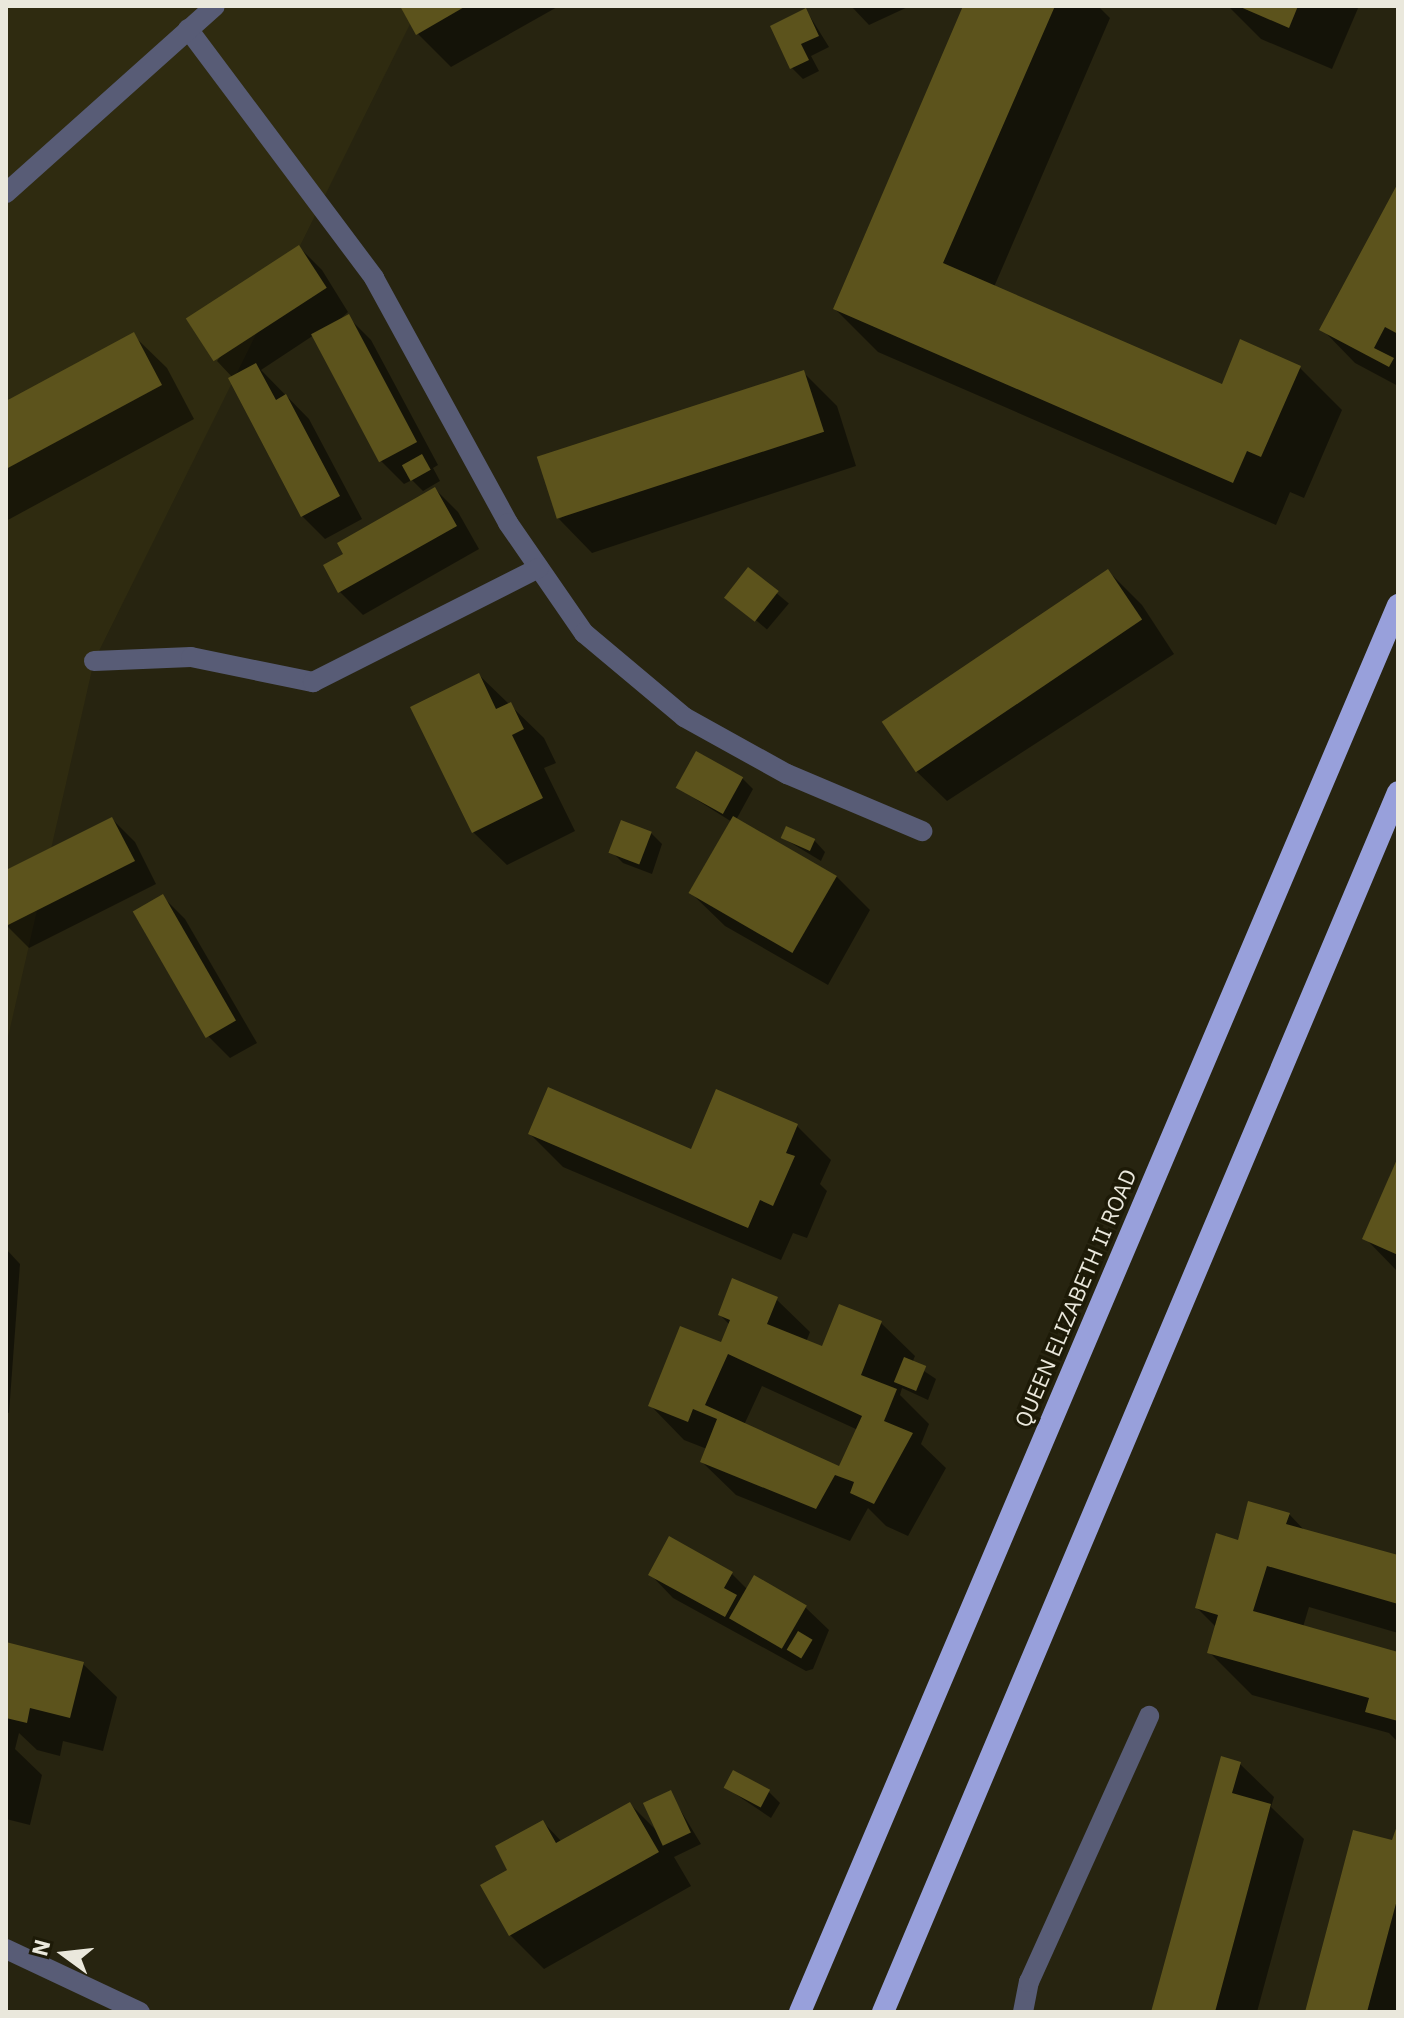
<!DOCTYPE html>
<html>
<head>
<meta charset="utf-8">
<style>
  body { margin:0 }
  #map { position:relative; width:1404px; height:2018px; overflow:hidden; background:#272410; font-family:"IBM Plex Sans",sans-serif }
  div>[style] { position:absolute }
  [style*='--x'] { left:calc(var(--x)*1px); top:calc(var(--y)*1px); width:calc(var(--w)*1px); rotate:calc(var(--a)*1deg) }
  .built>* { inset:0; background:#2f2b10 }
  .shadow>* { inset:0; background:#0007; transform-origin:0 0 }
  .building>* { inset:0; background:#5c531c; transform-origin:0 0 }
  .service>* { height:20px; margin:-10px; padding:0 10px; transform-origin:10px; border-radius:10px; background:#585c76 }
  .minor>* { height:20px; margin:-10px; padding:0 10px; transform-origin:10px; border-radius:10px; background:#585c76 }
  .trunk>* { height:22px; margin:-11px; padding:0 11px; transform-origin:11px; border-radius:11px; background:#98a0db }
  span { translate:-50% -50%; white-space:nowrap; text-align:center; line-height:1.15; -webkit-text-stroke:7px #1d1a07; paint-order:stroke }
  .street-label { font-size:22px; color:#eae8dc }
  .frame { position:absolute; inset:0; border:8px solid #eae8dc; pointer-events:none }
  .north { position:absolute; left:24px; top:1914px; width:80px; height:80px; -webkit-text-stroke:6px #1d1a07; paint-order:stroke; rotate:285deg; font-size:22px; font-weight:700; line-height:32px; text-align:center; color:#eae8dc }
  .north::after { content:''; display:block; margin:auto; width:28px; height:36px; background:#eae8dc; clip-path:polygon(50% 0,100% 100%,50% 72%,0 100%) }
</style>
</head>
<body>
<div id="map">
  <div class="built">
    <i style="clip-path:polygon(6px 6px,419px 6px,94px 661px,6px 1046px)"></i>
  </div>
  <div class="shadow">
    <i style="clip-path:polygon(402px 6px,559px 6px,451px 67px,417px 33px)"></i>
    <i style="clip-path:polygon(851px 6px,910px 6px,869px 25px)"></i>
    <i style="clip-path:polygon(966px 6px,1098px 6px,1110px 18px,994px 287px,1223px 386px,1300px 368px,1342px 410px,1304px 498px,1290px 492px,1276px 525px,878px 352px,835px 309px)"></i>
    <i style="clip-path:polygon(1228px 6px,1359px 6px,1332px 69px,1261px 39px)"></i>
    <i style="clip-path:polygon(806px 10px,829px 47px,811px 56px,819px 71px,803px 79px,792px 68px)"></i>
    <i style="clip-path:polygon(1398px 188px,1398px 386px,1355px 363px,1322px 329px)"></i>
    <i style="clip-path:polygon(299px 247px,322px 270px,348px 312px,336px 323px,348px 317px,371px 340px,438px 465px,433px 468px,440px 481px,423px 491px,412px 480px,404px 484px,381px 461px,314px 335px,261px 370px,309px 419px,362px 519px,325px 539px,302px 516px,233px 378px,217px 361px)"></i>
    <i style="clip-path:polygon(133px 335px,167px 368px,194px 419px,6px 521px,6px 403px)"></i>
    <i style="clip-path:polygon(803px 372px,837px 406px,856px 466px,592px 553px,559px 519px)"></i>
    <i style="clip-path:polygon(435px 489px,458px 512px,479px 549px,363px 615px,340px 592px,345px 554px)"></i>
    <i style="left:749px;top:570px;width:52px;height:34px;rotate:40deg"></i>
    <i style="clip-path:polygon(1108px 571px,1142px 605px,1174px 654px,947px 801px,913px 768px)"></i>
    <i style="clip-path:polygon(479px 675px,544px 738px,556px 763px,544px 768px,575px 831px,507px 865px,473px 832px)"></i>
    <i style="clip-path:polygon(742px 778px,753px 789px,736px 820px,836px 876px,870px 910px,828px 985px,725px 926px,691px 893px,732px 822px,678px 788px)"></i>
    <i style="clip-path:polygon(112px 819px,135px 842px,156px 884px,29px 948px,6px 925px,6px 873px)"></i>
    <i style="clip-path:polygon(651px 833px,662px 844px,652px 874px,623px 863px,612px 852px)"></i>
    <i style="clip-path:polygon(783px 838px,814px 840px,825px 852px,821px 861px)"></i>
    <i style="clip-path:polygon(162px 896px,185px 919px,257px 1043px,230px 1058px,208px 1036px)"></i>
    <i style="clip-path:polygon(717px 1091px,797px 1126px,831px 1160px,820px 1184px,827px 1191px,807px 1238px,793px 1233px,781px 1260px,563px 1167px,530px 1134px,692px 1151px)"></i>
    <i style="clip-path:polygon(1398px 1162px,1398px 1272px,1365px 1238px)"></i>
    <i style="clip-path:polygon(6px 1249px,20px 1264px,9px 1413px,6px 1412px)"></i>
    <i style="clip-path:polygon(evenodd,776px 1299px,810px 1332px,806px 1342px,823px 1349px,881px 1323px,915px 1356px,912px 1363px,936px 1379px,928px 1400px,902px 1388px,900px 1395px,929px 1424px,921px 1444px,946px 1468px,908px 1536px,886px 1526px,868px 1508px,850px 1541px,736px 1495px,702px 1462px,707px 1449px,684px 1440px,651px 1406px,722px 1345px,730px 1325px,720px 1315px,776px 1299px,762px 1386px,858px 1430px,840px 1469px,744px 1425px,762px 1386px)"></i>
    <i style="clip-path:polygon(1289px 1514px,1306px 1532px,1398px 1557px,1398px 1633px,1309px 1607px,1303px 1627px,1398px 1654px,1398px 1742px,1389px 1733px,1252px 1695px,1209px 1652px,1216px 1627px,1197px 1608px,1239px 1542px)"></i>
    <i style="clip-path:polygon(732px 1574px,748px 1590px,755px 1578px,806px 1608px,829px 1630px,813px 1669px,806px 1671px,673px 1598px,651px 1575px)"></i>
    <i style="clip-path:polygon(6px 1644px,83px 1664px,117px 1697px,103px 1751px,63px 1741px,60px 1756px,37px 1750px,19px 1733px,15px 1749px,42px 1775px,30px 1825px,6px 1819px)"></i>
    <i style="clip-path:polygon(1240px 1764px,1274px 1797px,1271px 1807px,1304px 1839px,1257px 2012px,1153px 2012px)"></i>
    <i style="clip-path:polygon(725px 1787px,769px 1792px,780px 1803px,771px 1818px)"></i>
    <i style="clip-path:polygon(670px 1793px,701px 1844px,674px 1857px,691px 1886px,544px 1969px,510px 1935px,510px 1871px,543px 1822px,562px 1842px,630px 1804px,659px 1833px)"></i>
    <i style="clip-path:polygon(1398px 1827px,1398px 2012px,1307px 2012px,1394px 1843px)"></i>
  </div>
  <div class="building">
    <i style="clip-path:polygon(400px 6px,466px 6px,416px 35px)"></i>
    <i style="clip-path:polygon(963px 6px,1055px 6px,943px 263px,1222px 384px,1240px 339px,1301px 366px,1261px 457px,1247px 451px,1233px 483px,833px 309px)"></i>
    <i style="clip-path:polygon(1238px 6px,1298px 6px,1289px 28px)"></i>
    <i style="clip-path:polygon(806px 8px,819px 36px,801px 44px,809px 60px,790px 69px,770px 26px)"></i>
    <i style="clip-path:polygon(1398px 183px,1398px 334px,1385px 327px,1374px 348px,1394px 358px,1389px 367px,1319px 330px)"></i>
    <i style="left:299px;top:245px;width:51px;height:135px;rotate:57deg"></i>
    <i style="left:349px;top:314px;width:145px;height:43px;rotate:62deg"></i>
    <i style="clip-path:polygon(134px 332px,162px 385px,6px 469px,6px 401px)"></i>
    <i style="clip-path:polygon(256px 363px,276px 400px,286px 394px,340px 496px,301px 517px,228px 378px)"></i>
    <i style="left:804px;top:370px;width:65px;height:281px;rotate:72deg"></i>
    <i style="left:422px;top:454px;width:18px;height:23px;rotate:61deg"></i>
    <i style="clip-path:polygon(435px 487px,457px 526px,338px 593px,323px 565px,343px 554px,337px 543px)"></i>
    <i style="left:748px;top:567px;width:39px;height:39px;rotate:38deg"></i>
    <i style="left:1108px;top:569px;width:61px;height:273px;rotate:56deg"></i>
    <i style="clip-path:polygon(479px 673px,496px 709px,511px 702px,524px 729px,512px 735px,543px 798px,472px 833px,410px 707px)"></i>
    <i style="left:696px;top:751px;width:54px;height:42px;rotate:29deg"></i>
    <i style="left:733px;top:816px;width:120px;height:89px;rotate:30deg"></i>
    <i style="clip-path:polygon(112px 817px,135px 861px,6px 926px,6px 870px)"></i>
    <i style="left:621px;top:820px;width:33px;height:35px;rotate:21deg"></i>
    <i style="left:786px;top:826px;width:32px;height:13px;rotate:24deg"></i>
    <i style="left:163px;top:894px;width:146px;height:35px;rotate:60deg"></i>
    <i style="clip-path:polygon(548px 1087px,691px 1149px,716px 1089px,798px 1124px,786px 1153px,795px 1156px,773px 1206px,760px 1200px,748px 1228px,528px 1134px)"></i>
    <i style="clip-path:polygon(1398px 1157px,1398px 1255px,1362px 1239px)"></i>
    <i style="clip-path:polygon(evenodd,732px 1278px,778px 1297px,767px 1324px,822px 1346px,839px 1304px,882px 1321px,861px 1375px,897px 1389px,884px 1421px,913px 1433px,874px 1504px,850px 1493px,854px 1482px,835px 1475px,816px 1509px,700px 1462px,717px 1419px,693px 1409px,688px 1422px,648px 1406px,680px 1326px,721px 1342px,730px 1320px,718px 1315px,732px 1278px,728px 1354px,862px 1416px,839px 1466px,705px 1405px,728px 1354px)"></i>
    <i style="left:904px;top:1357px;width:24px;height:27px;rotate:22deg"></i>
    <i style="clip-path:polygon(1248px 1501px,1290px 1513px,1286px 1524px,1398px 1555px,1398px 1604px,1267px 1566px,1253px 1611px,1398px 1652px,1398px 1721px,1365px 1712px,1369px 1698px,1207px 1653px,1218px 1615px,1195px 1608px,1216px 1533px,1238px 1540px)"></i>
    <i style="clip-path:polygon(669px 1536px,733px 1572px,724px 1588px,737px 1595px,725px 1617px,648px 1575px)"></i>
    <i style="left:754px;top:1575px;width:61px;height:50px;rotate:30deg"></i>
    <i style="left:798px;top:1631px;width:17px;height:22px;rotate:31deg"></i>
    <i style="clip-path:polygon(6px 1642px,84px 1662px,70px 1718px,30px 1708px,27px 1723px,6px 1718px)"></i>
    <i style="clip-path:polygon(1221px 1756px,1241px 1762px,1232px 1793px,1271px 1804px,1215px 2012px,1151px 2012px)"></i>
    <i style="left:733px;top:1770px;width:42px;height:20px;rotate:28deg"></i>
    <i style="left:671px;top:1790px;width:47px;height:31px;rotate:65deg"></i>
    <i style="clip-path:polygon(630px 1802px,659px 1852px,509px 1936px,480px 1885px,507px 1870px,495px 1846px,543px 1820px,556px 1843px)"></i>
    <i style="clip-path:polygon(1398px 1823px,1398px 1896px,1367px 2012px,1305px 2012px,1353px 1830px,1392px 1840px)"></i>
  </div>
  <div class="service">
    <i style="--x:1023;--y:2012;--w:31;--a:-79"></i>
    <i style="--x:1029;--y:1982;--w:292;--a:-65.7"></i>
  </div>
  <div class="minor">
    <i style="--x:188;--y:29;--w:311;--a:53.2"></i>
    <i style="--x:374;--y:278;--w:279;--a:61.3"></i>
    <i style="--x:508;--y:523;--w:134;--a:55.4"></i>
    <i style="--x:584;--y:633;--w:131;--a:40"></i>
    <i style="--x:684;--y:717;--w:118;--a:29"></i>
    <i style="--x:787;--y:774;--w:147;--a:22.9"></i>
    <i style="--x:6;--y:193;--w:280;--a:-41.8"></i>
    <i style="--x:94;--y:661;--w:97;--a:-2.4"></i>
    <i style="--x:191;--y:657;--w:125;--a:11.6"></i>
    <i style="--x:313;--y:682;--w:253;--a:-26.8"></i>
    <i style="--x:6;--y:1949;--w:148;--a:25.2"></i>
  </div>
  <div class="trunk">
    <i style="--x:800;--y:2012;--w:1529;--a:-66.97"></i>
    <i style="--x:883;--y:2012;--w:1324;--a:-67.11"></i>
  </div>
  <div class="street-label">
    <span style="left:1075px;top:1298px;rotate:-67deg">QUEEN ELIZABETH II ROAD</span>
  </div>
  <div class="frame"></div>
  <div class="north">N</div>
</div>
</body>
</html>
